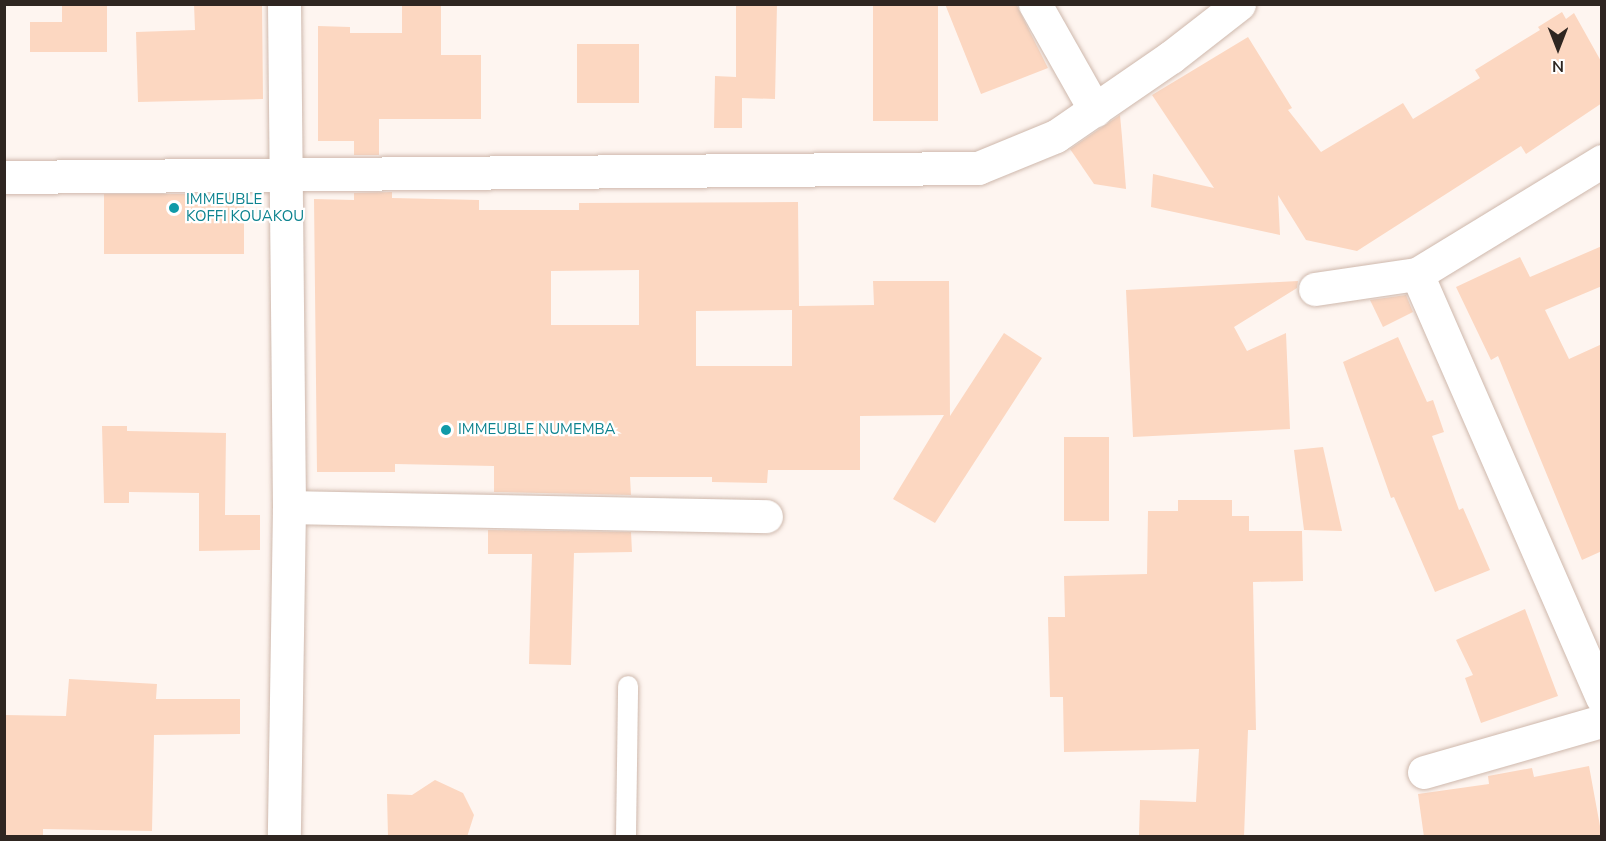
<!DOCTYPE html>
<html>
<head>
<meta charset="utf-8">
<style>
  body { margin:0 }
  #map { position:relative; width:1606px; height:841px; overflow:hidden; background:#fef5f0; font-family:"Nunito Sans",sans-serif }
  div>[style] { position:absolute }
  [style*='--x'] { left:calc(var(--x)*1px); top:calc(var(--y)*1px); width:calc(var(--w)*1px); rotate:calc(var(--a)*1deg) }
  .building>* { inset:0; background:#fcd7c1; transform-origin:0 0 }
  .roads { filter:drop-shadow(0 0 2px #ceb8ac) drop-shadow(0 0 2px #ceb8ac) }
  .lane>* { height:20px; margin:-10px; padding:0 10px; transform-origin:10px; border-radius:10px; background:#fff }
  .street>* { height:33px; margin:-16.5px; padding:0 16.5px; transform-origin:16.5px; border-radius:16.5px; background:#fff }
  .dots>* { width:16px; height:16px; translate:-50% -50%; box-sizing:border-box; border:3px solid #fff; border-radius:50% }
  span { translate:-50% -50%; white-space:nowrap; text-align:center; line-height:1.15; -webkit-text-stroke:4.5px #fff; paint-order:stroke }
  .culture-label { font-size:15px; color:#0d838f }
  .left { translate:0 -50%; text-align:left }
  .frame { position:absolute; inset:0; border:6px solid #2f2621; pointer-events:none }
  .north { position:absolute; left:1528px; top:18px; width:60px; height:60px; -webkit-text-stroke:4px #fff; paint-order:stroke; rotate:180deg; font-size:16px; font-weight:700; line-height:24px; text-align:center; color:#2f2621 }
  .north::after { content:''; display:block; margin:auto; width:21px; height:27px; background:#2f2621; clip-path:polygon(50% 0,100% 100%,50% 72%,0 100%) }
</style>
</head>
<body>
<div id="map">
  <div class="building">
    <i style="clip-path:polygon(62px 4px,107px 4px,107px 52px,30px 52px,30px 22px,62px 22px)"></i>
    <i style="clip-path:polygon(194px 4px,262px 4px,263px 99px,138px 102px,136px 32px,195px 30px)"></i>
    <i style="clip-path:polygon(402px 4px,441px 4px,441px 55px,481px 55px,481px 119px,379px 119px,379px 155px,354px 155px,354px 141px,318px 141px,318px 26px,350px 27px,350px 33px,402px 33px)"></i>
    <i style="clip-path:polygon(736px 4px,777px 4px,775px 99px,742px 98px,742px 128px,714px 128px,715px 76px,736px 77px)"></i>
    <i style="left:873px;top:4px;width:65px;height:117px"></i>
    <i style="clip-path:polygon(945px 4px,1016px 4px,1048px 68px,981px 94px)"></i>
    <i style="clip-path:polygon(1562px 12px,1566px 19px,1574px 13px,1602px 63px,1602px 103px,1526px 154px,1521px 146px,1357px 251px,1306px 240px,1278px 195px,1280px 235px,1151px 207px,1153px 174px,1214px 188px,1152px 95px,1248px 37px,1292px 108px,1288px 110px,1321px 152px,1403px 103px,1413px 119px,1480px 78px,1475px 70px,1540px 30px,1538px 27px)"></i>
    <i style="left:577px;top:44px;width:62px;height:59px"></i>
    <i style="clip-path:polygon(1120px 115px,1122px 137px,1126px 189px,1094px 184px,1070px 149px)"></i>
    <i style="clip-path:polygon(evenodd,392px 192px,392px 198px,479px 200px,479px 210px,579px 210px,579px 203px,798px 202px,799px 306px,874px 305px,873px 281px,949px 281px,950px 416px,1004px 333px,1042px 358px,935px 523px,893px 499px,944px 415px,860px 416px,860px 470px,768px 470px,767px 483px,712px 482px,712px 477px,630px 477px,631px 495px,494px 492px,494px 466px,395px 464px,395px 472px,317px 472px,314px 199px,354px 200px,354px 193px,392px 192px,639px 270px,639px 325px,551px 325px,551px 271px,639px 270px,392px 192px,792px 310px,792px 366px,696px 366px,696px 311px,792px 310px)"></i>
    <i style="left:244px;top:194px;width:60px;height:140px;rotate:90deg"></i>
    <i style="clip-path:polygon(1602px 246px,1602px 286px,1545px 310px,1569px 359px,1602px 344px,1602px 551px,1582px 560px,1498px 356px,1491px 360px,1456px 287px,1520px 257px,1530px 277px)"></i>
    <i style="clip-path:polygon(1298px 281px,1297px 288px,1234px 327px,1247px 351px,1286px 333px,1290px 429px,1133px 437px,1126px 290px)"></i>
    <i style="clip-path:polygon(1406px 295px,1413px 312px,1383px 327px,1370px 300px)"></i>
    <i style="clip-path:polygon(1398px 337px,1427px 402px,1433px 400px,1444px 432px,1432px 436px,1459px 510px,1463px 508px,1490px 570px,1435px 592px,1394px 497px,1391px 498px,1343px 362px)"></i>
    <i style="clip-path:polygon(102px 426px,127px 426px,127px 431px,226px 433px,225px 515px,260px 515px,260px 550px,199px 551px,199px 493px,129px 492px,129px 503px,104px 503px)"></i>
    <i style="left:1064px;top:437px;width:45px;height:84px"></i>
    <i style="clip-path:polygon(1323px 447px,1342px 531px,1304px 530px,1294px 450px)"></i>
    <i style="clip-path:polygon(1178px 500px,1232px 500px,1232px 516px,1249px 516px,1249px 531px,1302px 531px,1303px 581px,1253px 582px,1256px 730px,1248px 730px,1244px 837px,1139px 835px,1140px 800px,1196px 802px,1199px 749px,1064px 752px,1063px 697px,1050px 697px,1048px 617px,1065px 617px,1064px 576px,1147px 574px,1148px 511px,1178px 511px)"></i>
    <i style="clip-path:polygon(488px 530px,631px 532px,632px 552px,574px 553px,571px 665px,529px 664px,532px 554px,488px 554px)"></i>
    <i style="clip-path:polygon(1525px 609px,1558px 696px,1481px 723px,1465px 678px,1473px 675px,1456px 640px)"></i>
    <i style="clip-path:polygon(69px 679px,157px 684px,156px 699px,240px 699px,240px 734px,154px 735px,152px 831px,43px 829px,43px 837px,4px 837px,4px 715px,66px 716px)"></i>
    <i style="clip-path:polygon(1589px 766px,1602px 837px,1424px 837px,1418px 794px,1489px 784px,1488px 776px,1532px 768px,1534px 777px)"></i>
    <i style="clip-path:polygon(435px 780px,463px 793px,474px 815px,467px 837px,388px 837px,387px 794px,412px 795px)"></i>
  </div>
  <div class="roads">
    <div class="lane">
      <i style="--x:626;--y:836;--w:150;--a:-89.2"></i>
    </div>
    <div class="street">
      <i style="--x:284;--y:4;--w:503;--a:89.43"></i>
      <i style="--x:289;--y:507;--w:329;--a:90.9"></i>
      <i style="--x:1035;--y:4;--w:122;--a:60.5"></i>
      <i style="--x:4;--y:177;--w:974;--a:-0.53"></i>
      <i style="--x:978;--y:168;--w:84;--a:-22.3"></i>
      <i style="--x:1056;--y:136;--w:140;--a:-34.5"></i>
      <i style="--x:1171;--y:57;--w:86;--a:-37.9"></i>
      <i style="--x:1417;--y:274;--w:462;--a:66.4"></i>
      <i style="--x:1315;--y:289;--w:103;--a:-8.4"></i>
      <i style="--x:1417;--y:274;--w:217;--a:-31.4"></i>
      <i style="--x:289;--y:507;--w:477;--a:1.1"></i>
      <i style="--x:1424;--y:772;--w:185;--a:-16"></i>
    </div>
  </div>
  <div class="dots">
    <i style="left:174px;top:208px;background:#0f9aa8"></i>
    <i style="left:446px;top:430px;background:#0f9aa8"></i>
  </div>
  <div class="culture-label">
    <span class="left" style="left:186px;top:208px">IMMEUBLE<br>KOFFI KOUAKOU</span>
    <span class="left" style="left:458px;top:430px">IMMEUBLE NUMEMBA</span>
  </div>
  <div class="frame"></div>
  <div class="north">N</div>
</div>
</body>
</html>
